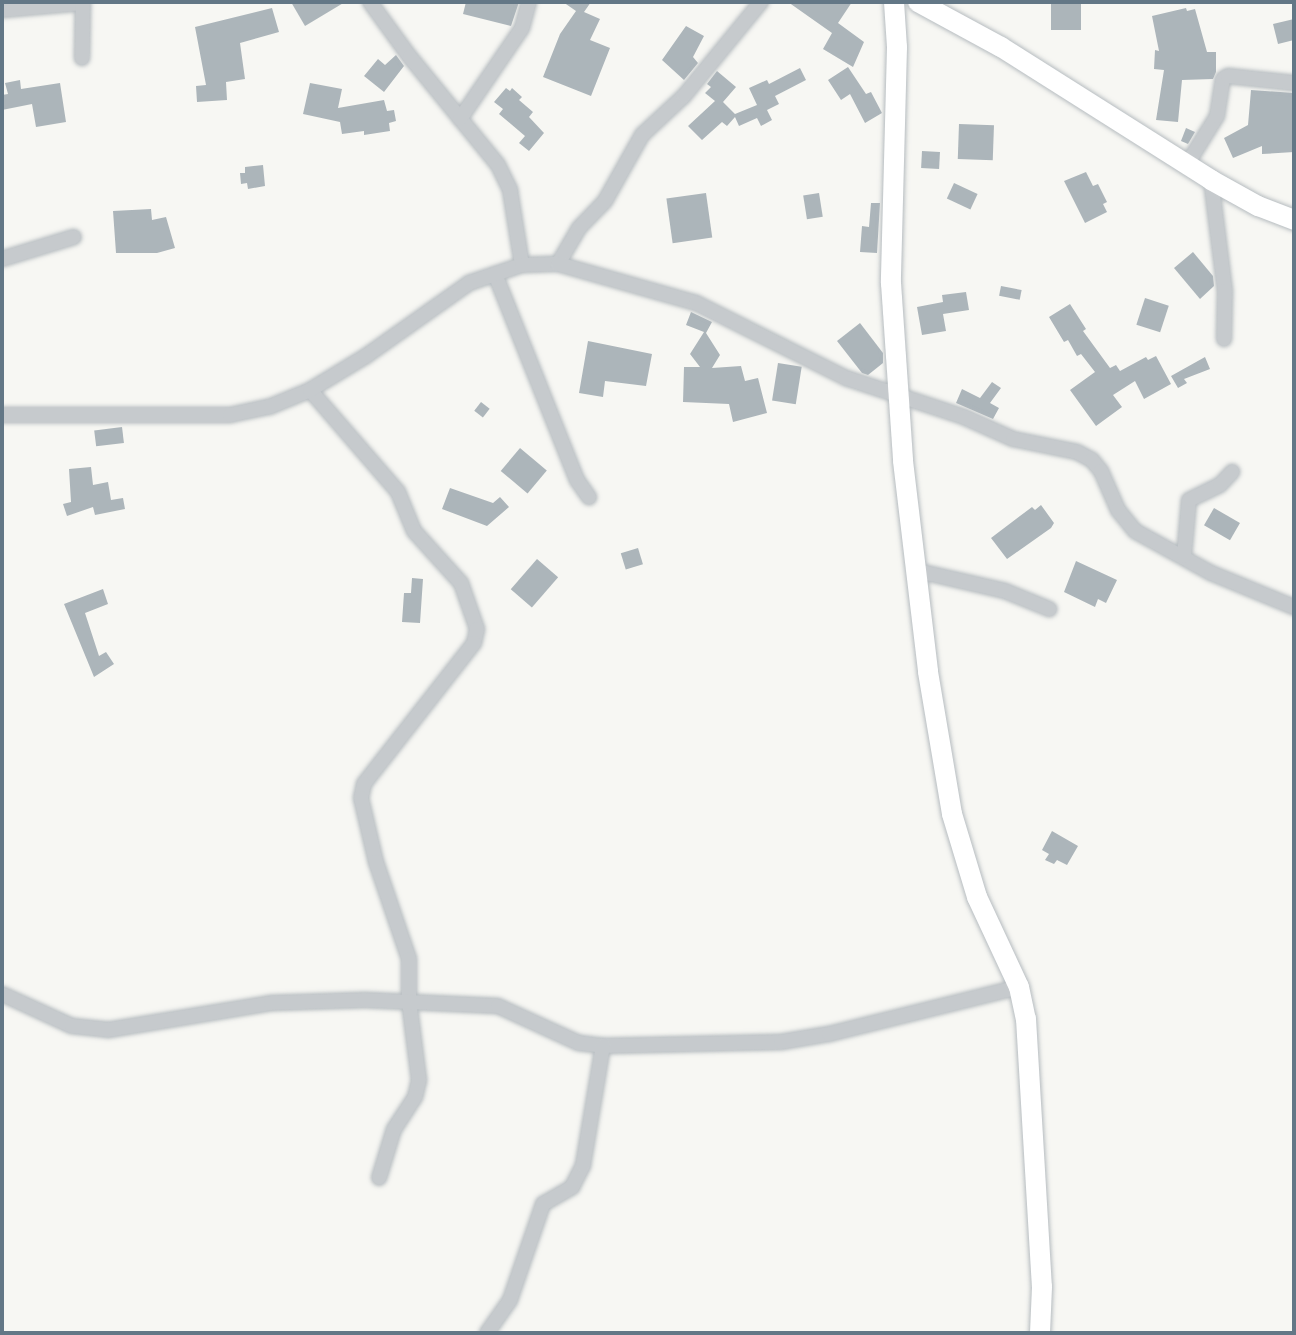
<!DOCTYPE html>
<html>
<head>
<meta charset="utf-8">
<style>
  body { margin:0 }
  #map { position:relative; width:1296px; height:1335px; overflow:hidden; background:#f7f7f3; font-family:"PT Sans Narrow",sans-serif }
  div>[style] { position:absolute }
  [style*='--x'] { left:calc(var(--x)*1px); top:calc(var(--y)*1px); width:calc(var(--w)*1px); rotate:calc(var(--a)*1deg) }
  .building>* { inset:0; background:#acb5ba; transform-origin:0 0 }
  .roads { filter:drop-shadow(0 0 2px #b6bcc0) drop-shadow(0 0 2px #b6bcc0) }
  .street>* { height:14px; margin:-7px; padding:0 7px; transform-origin:7px; border-radius:7px; background:#c6cacd }
  .secondary>* { height:20px; margin:-10px; padding:0 10px; transform-origin:10px; border-radius:10px; background:#fff }
  span { translate:-50% -50%; white-space:nowrap; text-align:center; line-height:1.15; -webkit-text-stroke:8px #fff; paint-order:stroke }
  .frame { position:absolute; inset:0; border:4px solid #637786; pointer-events:none }
</style>
</head>
<body>
<div id="map">
  <div class="building">
    <i style="clip-path:polygon(291px 2px,345px 2px,305px 26px)"></i>
    <i style="clip-path:polygon(466px 2px,519px 2px,511px 26px,463px 14px)"></i>
    <i style="clip-path:polygon(563px 2px,591px 2px,584px 12px,600px 19px,590px 40px,610px 48px,591px 96px,543px 77px,560px 34px,576px 11px)"></i>
    <i style="clip-path:polygon(788px 2px,852px 2px,838px 23px,864px 42px,853px 67px,823px 49px,832px 33px)"></i>
    <i style="left:1051px;top:2px;width:30px;height:28px"></i>
    <i style="clip-path:polygon(272px 8px,279px 32px,240px 43px,245px 79px,226px 82px,227px 100px,197px 102px,196px 86px,206px 85px,195px 27px)"></i>
    <i style="clip-path:polygon(1186px 8px,1187px 11px,1195px 9px,1207px 52px,1216px 52px,1216px 72px,1213px 79px,1182px 80px,1178px 122px,1156px 120px,1164px 70px,1154px 69px,1155px 50px,1159px 51px,1152px 16px)"></i>
    <i style="clip-path:polygon(1294px 19px,1294px 40px,1278px 44px,1273px 24px)"></i>
    <i style="clip-path:polygon(686px 26px,704px 36px,693px 57px,698px 63px,684px 80px,662px 60px)"></i>
    <i style="clip-path:polygon(396px 55px,404px 66px,384px 92px,364px 76px,378px 59px,385px 65px)"></i>
    <i style="clip-path:polygon(848px 67px,866px 94px,871px 92px,882px 113px,865px 123px,850px 94px,841px 100px,828px 80px)"></i>
    <i style="clip-path:polygon(800px 68px,806px 80px,775px 96px,779px 104px,767px 110px,772px 120px,761px 126px,757px 118px,739px 126px,735px 117px,727px 126px,722px 122px,702px 140px,688px 126px,715px 101px,705px 93px,711px 87px,707px 84px,717px 71px,736px 87px,723px 102px,735px 114px,757px 105px,749px 88px,767px 80px,769px 84px)"></i>
    <i style="clip-path:polygon(20px 80px,21px 89px,60px 83px,66px 122px,36px 127px,32px 104px,2px 110px,2px 95px,8px 94px,5px 83px)"></i>
    <i style="clip-path:polygon(310px 83px,342px 89px,338px 108px,384px 100px,387px 111px,394px 110px,396px 121px,389px 123px,390px 131px,364px 135px,364px 131px,342px 134px,340px 122px,303px 114px)"></i>
    <i style="clip-path:polygon(506px 88px,510px 91px,512px 88px,522px 97px,519px 100px,533px 112px,529px 117px,544px 133px,529px 151px,519px 143px,525px 136px,499px 114px,503px 109px,494px 102px)"></i>
    <i style="clip-path:polygon(1251px 90px,1294px 93px,1294px 152px,1262px 154px,1262px 146px,1233px 158px,1224px 138px,1248px 125px)"></i>
    <i style="left:959px;top:124px;width:35px;height:35px;rotate:2deg"></i>
    <i style="clip-path:polygon(1186px 128px,1195px 132px,1188px 144px,1181px 141px)"></i>
    <i style="left:922px;top:151px;width:18px;height:17px;rotate:3deg"></i>
    <i style="clip-path:polygon(263px 165px,265px 186px,248px 189px,247px 183px,241px 184px,240px 173px,245px 173px,245px 167px)"></i>
    <i style="clip-path:polygon(1086px 172px,1093px 186px,1098px 184px,1107px 202px,1103px 204px,1107px 212px,1085px 223px,1064px 181px)"></i>
    <i style="left:954px;top:183px;width:26px;height:17px;rotate:25deg"></i>
    <i style="left:706px;top:193px;width:45px;height:40px;rotate:82deg"></i>
    <i style="left:819px;top:193px;width:24px;height:16px;rotate:81deg"></i>
    <i style="clip-path:polygon(871px 203px,880px 203px,877px 253px,860px 252px,862px 226px,869px 227px)"></i>
    <i style="clip-path:polygon(151px 209px,152px 220px,166px 217px,175px 248px,157px 253px,116px 253px,113px 211px)"></i>
    <i style="clip-path:polygon(1193px 252px,1213px 276px,1214px 286px,1200px 299px,1174px 268px)"></i>
    <i style="left:1001px;top:286px;width:21px;height:10px;rotate:11deg"></i>
    <i style="clip-path:polygon(966px 292px,969px 310px,943px 314px,946px 331px,922px 335px,917px 307px,943px 302px,942px 295px)"></i>
    <i style="left:1145px;top:298px;width:25px;height:28px;rotate:18deg"></i>
    <i style="clip-path:polygon(1070px 304px,1086px 329px,1083px 331px,1110px 368px,1116px 365px,1120px 371px,1146px 357px,1148px 360px,1156px 356px,1171px 384px,1144px 399px,1135px 381px,1113px 395px,1122px 407px,1096px 426px,1070px 390px,1095px 372px,1081px 354px,1077px 356px,1068px 340px,1064px 342px,1049px 317px)"></i>
    <i style="clip-path:polygon(691px 312px,712px 322px,706px 333px,720px 355px,712px 368px,741px 366px,745px 381px,758px 378px,767px 413px,733px 422px,729px 404px,683px 402px,684px 367px,700px 367px,690px 354px,704px 332px,686px 325px)"></i>
    <i style="clip-path:polygon(860px 323px,883px 353px,883px 363px,868px 375px,862px 373px,837px 341px)"></i>
    <i style="clip-path:polygon(588px 341px,652px 354px,646px 386px,605px 381px,603px 397px,579px 393px)"></i>
    <i style="clip-path:polygon(1205px 357px,1210px 369px,1184px 379px,1187px 383px,1178px 388px,1171px 376px)"></i>
    <i style="left:778px;top:363px;width:24px;height:38px;rotate:9deg"></i>
    <i style="clip-path:polygon(992px 382px,1001px 388px,990px 403px,999px 408px,993px 419px,956px 403px,962px 389px,980px 398px)"></i>
    <i style="left:481px;top:402px;width:11px;height:11px;rotate:38deg"></i>
    <i style="left:122px;top:427px;width:16px;height:28px;rotate:83deg"></i>
    <i style="left:520px;top:448px;width:35px;height:30px;rotate:40deg"></i>
    <i style="clip-path:polygon(91px 467px,93px 485px,108px 482px,111px 500px,123px 498px,125px 509px,95px 515px,93px 507px,67px 516px,63px 504px,71px 502px,69px 469px)"></i>
    <i style="clip-path:polygon(450px 488px,493px 503px,500px 497px,509px 507px,487px 526px,442px 509px)"></i>
    <i style="clip-path:polygon(1041px 505px,1054px 523px,1051px 528px,1007px 559px,991px 538px,1032px 507px,1035px 510px)"></i>
    <i style="left:1214px;top:508px;width:30px;height:20px;rotate:30deg"></i>
    <i style="left:638px;top:548px;width:17px;height:18px;rotate:73deg"></i>
    <i style="left:537px;top:559px;width:28px;height:40px;rotate:41deg"></i>
    <i style="clip-path:polygon(1076px 561px,1117px 580px,1106px 603px,1098px 599px,1095px 607px,1064px 592px)"></i>
    <i style="clip-path:polygon(412px 578px,423px 579px,420px 623px,402px 622px,404px 593px,411px 593px)"></i>
    <i style="clip-path:polygon(103px 589px,108px 604px,85px 613px,99px 656px,106px 652px,114px 664px,94px 677px,64px 604px)"></i>
    <i style="clip-path:polygon(1052px 831px,1078px 846px,1067px 865px,1057px 860px,1054px 864px,1045px 860px,1049px 854px,1042px 850px)"></i>
  </div>
  <div class="roads">
    <div class="street">
      <i style="--x:370;--y:2;--w:68;--a:54"></i>
      <i style="--x:410;--y:57;--w:139;--a:50.8"></i>
      <i style="--x:498;--y:165;--w:28;--a:64"></i>
      <i style="--x:510;--y:190;--w:76;--a:80.9"></i>
      <i style="--x:2;--y:10;--w:81;--a:-4.9"></i>
      <i style="--x:82;--y:58;--w:56;--a:-89"></i>
      <i style="--x:460;--y:119;--w:110;--a:-55.7"></i>
      <i style="--x:522;--y:28;--w:27;--a:-75"></i>
      <i style="--x:1186;--y:166;--w:59;--a:-58.2"></i>
      <i style="--x:1217;--y:116;--w:37;--a:-81"></i>
      <i style="--x:1223;--y:79;--w:6;--a:-31"></i>
      <i style="--x:1228;--y:76;--w:66;--a:6.1"></i>
      <i style="--x:1211;--y:180;--w:112;--a:82.8"></i>
      <i style="--x:1225;--y:291;--w:48;--a:91.2"></i>
      <i style="--x:2;--y:259;--w:75;--a:-17"></i>
      <i style="--x:558;--y:264;--w:42;--a:-59.7"></i>
      <i style="--x:579;--y:228;--w:37;--a:-46"></i>
      <i style="--x:605;--y:201;--w:76;--a:-60.7"></i>
      <i style="--x:642;--y:135;--w:57;--a:-42.9"></i>
      <i style="--x:684;--y:96;--w:122;--a:-50.7"></i>
      <i style="--x:495;--y:274;--w:222;--a:68.3"></i>
      <i style="--x:577;--y:480;--w:21;--a:55"></i>
      <i style="--x:310;--y:390;--w:135;--a:49.2"></i>
      <i style="--x:398;--y:492;--w:42;--a:67.7"></i>
      <i style="--x:414;--y:531;--w:70;--a:47.9"></i>
      <i style="--x:461;--y:583;--w:49;--a:70.8"></i>
      <i style="--x:477;--y:629;--w:14;--a:102"></i>
      <i style="--x:474;--y:643;--w:179;--a:128"></i>
      <i style="--x:364;--y:784;--w:14;--a:102"></i>
      <i style="--x:361;--y:798;--w:66;--a:76.8"></i>
      <i style="--x:376;--y:862;--w:102;--a:71.2"></i>
      <i style="--x:409;--y:959;--w:42;--a:90"></i>
      <i style="--x:409;--y:1001;--w:80;--a:82.8"></i>
      <i style="--x:419;--y:1080;--w:17;--a:103"></i>
      <i style="--x:415;--y:1097;--w:38;--a:123"></i>
      <i style="--x:394;--y:1129;--w:51;--a:107"></i>
      <i style="--x:2;--y:415;--w:228;--a:0"></i>
      <i style="--x:230;--y:415;--w:40;--a:-12"></i>
      <i style="--x:269;--y:407;--w:44;--a:-22.5"></i>
      <i style="--x:310;--y:390;--w:66;--a:-31.3"></i>
      <i style="--x:366;--y:356;--w:126;--a:-35.3"></i>
      <i style="--x:469;--y:283;--w:56;--a:-18.8"></i>
      <i style="--x:522;--y:265;--w:36;--a:-2"></i>
      <i style="--x:558;--y:264;--w:143;--a:15.8"></i>
      <i style="--x:696;--y:303;--w:168;--a:26.6"></i>
      <i style="--x:846;--y:378;--w:124;--a:18.3"></i>
      <i style="--x:964;--y:417;--w:54;--a:24.2"></i>
      <i style="--x:1013;--y:439;--w:65;--a:11.5"></i>
      <i style="--x:1077;--y:452;--w:17;--a:28"></i>
      <i style="--x:1092;--y:460;--w:14;--a:51"></i>
      <i style="--x:1101;--y:471;--w:43;--a:66.4"></i>
      <i style="--x:1118;--y:510;--w:27;--a:51"></i>
      <i style="--x:1135;--y:531;--w:87;--a:28.9"></i>
      <i style="--x:1211;--y:573;--w:90;--a:22.3"></i>
      <i style="--x:1184;--y:556;--w:56;--a:-84.9"></i>
      <i style="--x:1189;--y:500;--w:34;--a:-26"></i>
      <i style="--x:1220;--y:485;--w:18;--a:-47"></i>
      <i style="--x:918;--y:571;--w:89;--a:12.9"></i>
      <i style="--x:1005;--y:591;--w:48;--a:22.2"></i>
      <i style="--x:2;--y:994;--w:77;--a:24.6"></i>
      <i style="--x:72;--y:1026;--w:36;--a:6"></i>
      <i style="--x:108;--y:1030;--w:165;--a:-9.4"></i>
      <i style="--x:271;--y:1003;--w:94;--a:-1.8"></i>
      <i style="--x:365;--y:1000;--w:133;--a:2.6"></i>
      <i style="--x:498;--y:1006;--w:89;--a:24.6"></i>
      <i style="--x:579;--y:1043;--w:24;--a:7"></i>
      <i style="--x:603;--y:1046;--w:178;--a:-1.3"></i>
      <i style="--x:781;--y:1042;--w:49;--a:-9.5"></i>
      <i style="--x:829;--y:1034;--w:196;--a:-13.9"></i>
      <i style="--x:487;--y:1333;--w:40;--a:-55.1"></i>
      <i style="--x:510;--y:1300;--w:102;--a:-71"></i>
      <i style="--x:543;--y:1204;--w:34;--a:-30"></i>
      <i style="--x:572;--y:1187;--w:25;--a:-63"></i>
      <i style="--x:583;--y:1165;--w:121;--a:-80.5"></i>
    </div>
    <div class="secondary">
      <i style="--x:894;--y:2;--w:45;--a:86.2"></i>
      <i style="--x:897;--y:47;--w:236;--a:91.5"></i>
      <i style="--x:891;--y:283;--w:178;--a:86.1"></i>
      <i style="--x:903;--y:461;--w:212;--a:83.2"></i>
      <i style="--x:928;--y:672;--w:144;--a:80.4"></i>
      <i style="--x:952;--y:814;--w:87;--a:73.2"></i>
      <i style="--x:977;--y:897;--w:99;--a:65"></i>
      <i style="--x:1019;--y:987;--w:33;--a:78"></i>
      <i style="--x:1026;--y:1019;--w:268;--a:86.6"></i>
      <i style="--x:1042;--y:1287;--w:46;--a:92.5"></i>
      <i style="--x:918;--y:2;--w:94;--a:28.5"></i>
      <i style="--x:1001;--y:47;--w:249;--a:32.3"></i>
      <i style="--x:1211;--y:180;--w:54;--a:29"></i>
      <i style="--x:1258;--y:206;--w:39;--a:21"></i>
    </div>
  </div>
  <div class="frame"></div>
</div>
</body>
</html>
